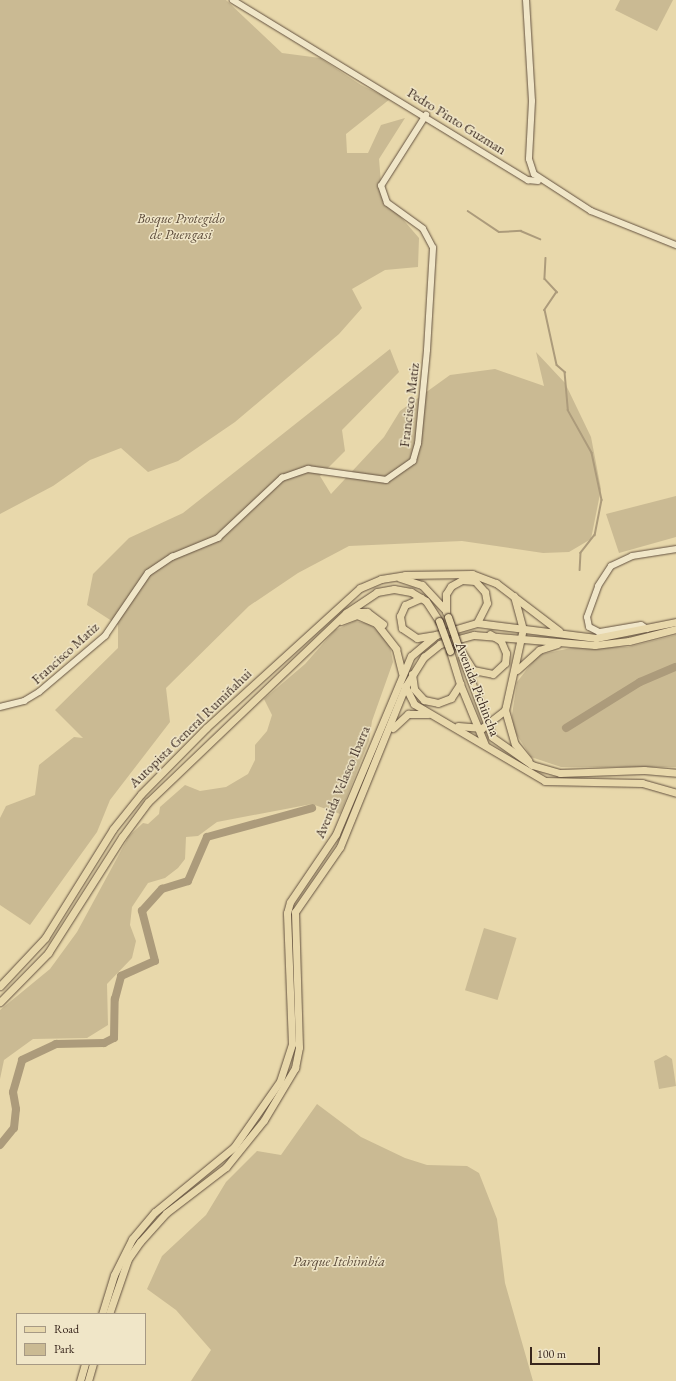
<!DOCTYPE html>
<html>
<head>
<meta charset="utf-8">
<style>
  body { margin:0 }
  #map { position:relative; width:676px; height:1381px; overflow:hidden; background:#e8d8ab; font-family:"EB Garamond",serif }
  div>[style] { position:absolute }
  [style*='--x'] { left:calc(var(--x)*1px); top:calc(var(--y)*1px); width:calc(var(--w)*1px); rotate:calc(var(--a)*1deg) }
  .green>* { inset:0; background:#caba93; transform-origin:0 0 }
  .stream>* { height:1.5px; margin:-0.75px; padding:0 0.75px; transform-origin:0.75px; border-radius:0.75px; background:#ac9b7b }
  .river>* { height:8px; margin:-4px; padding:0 4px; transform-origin:4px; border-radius:4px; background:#ac9b7b }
  .roads { filter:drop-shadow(0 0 1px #645240) drop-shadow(0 0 1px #645240) }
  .tertiary>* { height:5.5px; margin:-2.75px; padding:0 2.75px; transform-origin:2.75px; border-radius:2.75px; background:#f0e6c8 }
  .secondary>* { height:6px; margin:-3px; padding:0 3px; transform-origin:3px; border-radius:3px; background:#f0e6c8 }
  .primary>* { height:7px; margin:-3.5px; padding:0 3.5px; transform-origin:3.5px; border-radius:3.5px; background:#e8d8ab }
  .trunk>* { height:7px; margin:-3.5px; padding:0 3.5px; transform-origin:3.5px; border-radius:3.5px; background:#e8d8ab }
  .bridges { filter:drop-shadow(0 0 1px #38261d) drop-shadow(0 0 1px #38261d) }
  .trunk-bridge>* { height:7px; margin:-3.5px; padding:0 3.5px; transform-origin:3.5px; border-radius:3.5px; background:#e8d8ab }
  span { translate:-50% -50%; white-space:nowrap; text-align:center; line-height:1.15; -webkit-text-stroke:3px #f0e6c8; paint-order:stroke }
  .street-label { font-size:14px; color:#38261d }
  .park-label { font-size:14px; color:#5c4b3a; font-style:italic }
  .legend { position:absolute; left:16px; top:1313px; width:130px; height:52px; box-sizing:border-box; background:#f0e6c8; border:1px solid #a69984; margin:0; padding:5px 7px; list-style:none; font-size:12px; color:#38261d }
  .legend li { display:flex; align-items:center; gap:8px; height:20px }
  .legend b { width:20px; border:1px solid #a69984 }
  .scale { position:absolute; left:530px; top:1347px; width:70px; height:18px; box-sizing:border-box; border:2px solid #38261d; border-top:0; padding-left:5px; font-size:12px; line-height:14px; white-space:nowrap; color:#38261d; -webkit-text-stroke:3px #f0e6c8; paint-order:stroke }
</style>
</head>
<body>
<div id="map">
  <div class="green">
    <i style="clip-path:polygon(0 0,226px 0,282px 53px,320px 58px,361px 85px,390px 99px,346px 134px,347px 153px,368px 153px,381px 125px,405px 118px,379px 159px,382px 195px,419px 238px,418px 267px,385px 270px,352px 289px,362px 308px,339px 334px,235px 422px,178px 461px,148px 472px,121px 448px,90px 460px,53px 486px,0 514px)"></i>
    <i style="clip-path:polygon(620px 0,673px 0,657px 31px,615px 10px)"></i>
    <i style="clip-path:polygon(390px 349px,399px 372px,342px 430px,345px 451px,320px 476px,331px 494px,384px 437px,400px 411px,450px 375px,495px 369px,544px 386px,536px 352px,565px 383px,591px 437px,601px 489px,591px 539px,569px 552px,543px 553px,462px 541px,349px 546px,298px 573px,249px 606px,166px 688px,170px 722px,110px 800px,97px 832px,30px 925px,0 905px,0 818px,6px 806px,35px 795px,39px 765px,74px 737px,83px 738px,55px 710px,118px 648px,118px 625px,87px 605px,93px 574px,129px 538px,183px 513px)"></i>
    <i style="clip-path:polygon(676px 496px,676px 537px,619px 553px,606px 514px)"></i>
    <i style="clip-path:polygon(355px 621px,369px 624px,379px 632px,390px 646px,393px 662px,372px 721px,369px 741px,340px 814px,312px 804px,217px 822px,198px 836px,186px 837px,185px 859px,178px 868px,165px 878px,148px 883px,132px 907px,130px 925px,136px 941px,132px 958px,107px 984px,108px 1025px,87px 1038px,33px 1039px,4px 1060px,0 1079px,0 1010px,50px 969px,77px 932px,129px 836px,143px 823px,148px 824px,159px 814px,160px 807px,185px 785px,200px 791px,226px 787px,248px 774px,255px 760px,255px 745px,267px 731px,272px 715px,264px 699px,305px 664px,335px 630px)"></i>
    <i style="clip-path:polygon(676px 635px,676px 767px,561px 767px,531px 757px,513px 729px,512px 715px,517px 682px,538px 655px,571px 648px,628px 647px)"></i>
    <i style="left:484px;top:928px;width:34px;height:65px;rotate:17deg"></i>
    <i style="clip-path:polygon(666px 1055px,672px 1059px,676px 1086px,659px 1089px,654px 1061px)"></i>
    <i style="clip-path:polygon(317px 1104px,361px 1137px,405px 1158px,427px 1165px,467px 1166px,479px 1173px,497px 1219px,505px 1283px,533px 1381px,191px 1381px,211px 1350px,176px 1310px,147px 1289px,162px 1256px,206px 1215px,226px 1182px,257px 1151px,281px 1155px)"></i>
  </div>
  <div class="stream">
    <i style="--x:468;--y:211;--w:37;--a:34"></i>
    <i style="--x:499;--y:232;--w:22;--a:-3"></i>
    <i style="--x:521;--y:231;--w:21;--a:23"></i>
    <i style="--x:546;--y:258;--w:21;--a:93"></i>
    <i style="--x:545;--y:279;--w:18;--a:47"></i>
    <i style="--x:557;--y:292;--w:22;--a:124"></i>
    <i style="--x:545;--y:310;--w:56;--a:77.7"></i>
    <i style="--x:557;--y:365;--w:11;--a:41"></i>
    <i style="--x:565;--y:372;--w:38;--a:85"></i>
    <i style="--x:568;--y:410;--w:49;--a:60.8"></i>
    <i style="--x:592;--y:453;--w:48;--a:78"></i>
    <i style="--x:602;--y:500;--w:36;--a:101"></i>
    <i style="--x:595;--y:535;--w:23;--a:128"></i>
    <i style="--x:581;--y:553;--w:17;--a:93"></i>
  </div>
  <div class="river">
    <i style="--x:566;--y:728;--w:87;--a:-31.9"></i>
    <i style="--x:640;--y:682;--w:39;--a:-23"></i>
    <i style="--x:0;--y:1145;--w:22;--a:-51"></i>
    <i style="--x:14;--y:1128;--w:19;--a:-84"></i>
    <i style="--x:16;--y:1109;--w:17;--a:-100"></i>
    <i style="--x:13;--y:1092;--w:33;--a:-74"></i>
    <i style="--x:22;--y:1060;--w:38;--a:-25"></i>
    <i style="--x:56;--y:1044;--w:48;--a:-1.2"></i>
    <i style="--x:104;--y:1043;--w:11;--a:-27"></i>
    <i style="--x:114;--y:1038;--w:39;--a:-89"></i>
    <i style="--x:115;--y:999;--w:24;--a:-75"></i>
    <i style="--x:121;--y:976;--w:37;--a:-24"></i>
    <i style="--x:155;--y:961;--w:52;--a:-104.6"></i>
    <i style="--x:142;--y:911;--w:30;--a:-48"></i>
    <i style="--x:162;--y:889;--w:27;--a:-17"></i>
    <i style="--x:188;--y:881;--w:48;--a:-66.6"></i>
    <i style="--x:207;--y:837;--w:109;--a:-15.4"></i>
  </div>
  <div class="roads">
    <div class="tertiary">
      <i style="--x:233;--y:0;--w:346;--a:31.4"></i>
      <i style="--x:528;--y:180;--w:10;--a:6"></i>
      <i style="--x:0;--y:707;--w:25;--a:-14"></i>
      <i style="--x:24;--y:701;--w:17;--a:-31"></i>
      <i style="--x:39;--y:692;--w:87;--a:-40.3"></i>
      <i style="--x:105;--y:636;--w:76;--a:-55.7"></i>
      <i style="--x:148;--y:573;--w:29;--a:-34"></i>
      <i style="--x:172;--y:557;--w:50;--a:-22.4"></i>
      <i style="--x:218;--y:538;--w:88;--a:-43.2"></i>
      <i style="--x:282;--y:478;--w:28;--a:-19"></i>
      <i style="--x:308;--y:469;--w:79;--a:8"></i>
      <i style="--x:386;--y:480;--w:33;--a:-35"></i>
      <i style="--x:413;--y:461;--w:18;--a:-74"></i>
      <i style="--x:418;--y:444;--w:94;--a:-84.5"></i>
      <i style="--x:427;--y:350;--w:102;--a:-86.6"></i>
      <i style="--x:433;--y:248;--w:21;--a:-118"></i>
      <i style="--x:423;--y:229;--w:44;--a:-144.2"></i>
      <i style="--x:387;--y:203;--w:18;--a:-109"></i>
      <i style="--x:381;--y:186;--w:84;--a:-57.6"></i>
    </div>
    <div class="secondary">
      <i style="--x:526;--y:0;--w:101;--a:86.6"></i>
      <i style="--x:532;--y:101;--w:58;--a:93"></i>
      <i style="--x:529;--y:159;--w:16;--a:72"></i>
      <i style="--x:534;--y:174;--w:68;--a:33"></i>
      <i style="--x:591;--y:211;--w:92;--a:21.8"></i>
      <i style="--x:647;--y:629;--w:7;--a:-146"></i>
      <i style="--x:641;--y:625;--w:43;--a:170.5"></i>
      <i style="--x:599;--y:632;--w:11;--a:-153"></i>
      <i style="--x:589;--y:627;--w:10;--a:-101"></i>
      <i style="--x:587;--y:617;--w:33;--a:-70"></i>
      <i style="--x:598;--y:586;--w:24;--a:-57"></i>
      <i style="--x:611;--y:566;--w:23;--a:-25"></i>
      <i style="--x:632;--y:556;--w:45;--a:-9"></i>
    </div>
    <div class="primary">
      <i style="--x:522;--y:633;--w:79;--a:102.4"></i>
      <i style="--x:505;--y:710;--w:35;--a:74"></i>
      <i style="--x:515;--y:744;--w:21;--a:51"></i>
      <i style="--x:462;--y:657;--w:85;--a:69.4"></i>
      <i style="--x:492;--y:737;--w:49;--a:35"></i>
      <i style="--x:532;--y:765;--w:29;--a:16"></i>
      <i style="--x:560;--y:773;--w:84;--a:-2"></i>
      <i style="--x:644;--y:770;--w:32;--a:5"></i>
      <i style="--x:517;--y:670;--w:30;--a:-42"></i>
      <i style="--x:539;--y:650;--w:19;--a:-18"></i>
      <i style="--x:460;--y:684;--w:66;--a:67.7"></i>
      <i style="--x:405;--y:686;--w:20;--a:63"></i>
      <i style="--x:414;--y:704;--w:152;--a:30.4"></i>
      <i style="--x:545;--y:781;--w:97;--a:1.2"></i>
      <i style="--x:642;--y:783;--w:35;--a:16"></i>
      <i style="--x:458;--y:726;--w:24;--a:5"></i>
      <i style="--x:482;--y:728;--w:29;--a:-38"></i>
      <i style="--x:393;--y:728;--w:21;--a:-43"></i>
      <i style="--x:408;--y:714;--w:20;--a:0"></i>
      <i style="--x:102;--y:1314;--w:41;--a:-72.9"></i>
      <i style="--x:114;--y:1275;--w:40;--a:-63.4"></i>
      <i style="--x:132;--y:1239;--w:35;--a:-50"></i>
      <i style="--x:155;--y:1212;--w:102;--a:-39.4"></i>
      <i style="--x:234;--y:1147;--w:80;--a:-55.1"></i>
      <i style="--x:280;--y:1081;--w:39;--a:-72"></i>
      <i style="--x:292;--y:1044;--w:131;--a:-92.2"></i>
      <i style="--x:287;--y:913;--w:11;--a:-75"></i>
      <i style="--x:290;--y:902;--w:82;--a:-55.9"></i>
      <i style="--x:336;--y:834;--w:193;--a:-67.2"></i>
      <i style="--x:411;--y:656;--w:33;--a:-40"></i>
      <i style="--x:436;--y:635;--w:43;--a:-16.3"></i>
      <i style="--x:477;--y:623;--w:120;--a:7.2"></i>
      <i style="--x:596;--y:638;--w:82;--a:-11.3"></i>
      <i style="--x:109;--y:1314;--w:58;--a:-70.9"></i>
      <i style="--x:128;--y:1259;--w:21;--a:-55"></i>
      <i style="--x:140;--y:1242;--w:39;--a:-48"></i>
      <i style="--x:166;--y:1213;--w:76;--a:-37.5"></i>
      <i style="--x:226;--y:1167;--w:60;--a:-51"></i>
      <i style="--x:264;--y:1120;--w:61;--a:-59.2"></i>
      <i style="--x:295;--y:1068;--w:21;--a:-79"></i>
      <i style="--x:299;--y:1047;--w:135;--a:-91.7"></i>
      <i style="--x:295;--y:912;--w:79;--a:-55.3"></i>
      <i style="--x:340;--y:847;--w:173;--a:-67.9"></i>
      <i style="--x:405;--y:687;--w:36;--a:-58"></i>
      <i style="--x:424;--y:657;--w:21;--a:-39"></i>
      <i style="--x:440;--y:644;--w:35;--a:-15"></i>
      <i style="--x:474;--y:635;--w:121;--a:4.7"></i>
      <i style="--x:595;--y:645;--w:34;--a:-7"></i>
      <i style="--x:629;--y:641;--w:49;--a:-14.3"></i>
      <i style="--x:80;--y:1381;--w:18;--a:-74"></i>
      <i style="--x:88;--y:1381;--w:18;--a:-74"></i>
    </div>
    <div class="trunk">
      <i style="--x:400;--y:578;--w:23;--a:18"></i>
      <i style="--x:422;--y:585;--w:34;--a:47"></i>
      <i style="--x:514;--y:596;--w:31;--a:75"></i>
      <i style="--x:421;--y:598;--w:17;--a:156"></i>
      <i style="--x:405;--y:605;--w:12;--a:114"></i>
      <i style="--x:400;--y:616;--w:12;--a:81"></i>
      <i style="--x:402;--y:628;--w:18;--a:34"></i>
      <i style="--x:417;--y:638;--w:19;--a:-9"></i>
      <i style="--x:350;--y:612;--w:17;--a:0"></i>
      <i style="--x:367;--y:612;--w:20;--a:37"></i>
      <i style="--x:446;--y:612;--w:18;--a:-90"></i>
      <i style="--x:446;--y:594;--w:9;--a:-58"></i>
      <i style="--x:451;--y:586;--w:13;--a:-29"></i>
      <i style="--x:462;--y:580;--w:13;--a:4"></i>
      <i style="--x:475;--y:581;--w:15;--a:48"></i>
      <i style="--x:485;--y:592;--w:11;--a:80"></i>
      <i style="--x:487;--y:603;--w:22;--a:117"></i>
      <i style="--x:341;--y:621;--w:17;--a:-21"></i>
      <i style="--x:357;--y:615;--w:21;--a:23"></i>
      <i style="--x:376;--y:623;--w:33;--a:52"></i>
      <i style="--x:396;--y:649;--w:25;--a:76"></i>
      <i style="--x:458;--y:646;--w:28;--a:58"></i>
      <i style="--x:473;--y:670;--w:20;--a:11"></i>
      <i style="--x:493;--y:674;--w:16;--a:-43"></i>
      <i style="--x:505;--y:663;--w:10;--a:-84"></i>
      <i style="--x:506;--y:653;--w:13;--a:-113"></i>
      <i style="--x:501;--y:641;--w:13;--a:-148"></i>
      <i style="--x:412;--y:674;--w:15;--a:82"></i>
      <i style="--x:414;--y:689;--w:15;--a:48"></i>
      <i style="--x:424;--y:700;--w:14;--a:12"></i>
      <i style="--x:438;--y:703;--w:14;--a:-21"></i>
      <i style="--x:451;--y:698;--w:17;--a:-57"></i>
      <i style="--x:460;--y:684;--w:34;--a:-107"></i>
      <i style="--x:0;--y:986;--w:66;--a:-46.8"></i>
      <i style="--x:45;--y:938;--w:128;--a:-58"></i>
      <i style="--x:113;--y:829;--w:45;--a:-51.3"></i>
      <i style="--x:141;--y:794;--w:93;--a:-45.4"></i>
      <i style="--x:206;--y:728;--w:208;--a:-42.3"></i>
      <i style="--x:360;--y:588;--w:23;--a:-23"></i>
      <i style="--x:381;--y:579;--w:24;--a:-9"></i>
      <i style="--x:405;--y:575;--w:67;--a:-0.9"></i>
      <i style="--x:472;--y:574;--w:26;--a:21"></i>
      <i style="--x:496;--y:583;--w:79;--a:37.3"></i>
      <i style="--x:0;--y:1002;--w:69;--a:-45.6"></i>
      <i style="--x:48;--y:953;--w:138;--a:-57.5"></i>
      <i style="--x:122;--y:837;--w:44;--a:-53.4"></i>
      <i style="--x:148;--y:802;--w:274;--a:-43.7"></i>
      <i style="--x:346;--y:613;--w:37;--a:-34"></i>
      <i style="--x:377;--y:592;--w:17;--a:-10"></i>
      <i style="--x:394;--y:589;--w:17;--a:10"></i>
      <i style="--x:411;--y:592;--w:17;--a:31"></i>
      <i style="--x:426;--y:601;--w:24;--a:57"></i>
    </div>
  </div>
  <div class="bridges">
    <div class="trunk-bridge">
      <i style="--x:448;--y:617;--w:31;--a:71"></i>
      <i style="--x:439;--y:621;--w:32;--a:70"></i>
    </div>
  </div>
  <div class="street-label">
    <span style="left:457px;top:121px;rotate:32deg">Pedro Pinto Guzman</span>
    <span style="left:409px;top:405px;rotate:-83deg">Francisco Matiz</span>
    <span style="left:65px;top:653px;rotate:-42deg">Francisco Matiz</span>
    <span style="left:478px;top:689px;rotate:69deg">Avenida Pichincha</span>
    <span style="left:190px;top:728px;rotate:-44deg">Autopista General Rumiñahui</span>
    <span style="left:342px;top:782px;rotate:-67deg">Avenida Velasco Ibarra</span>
  </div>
  <div class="park-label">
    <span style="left:181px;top:226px">Bosque Protegido<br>de Puengasi</span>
    <span style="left:339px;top:1261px">Parque Itchimbía</span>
  </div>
  <ul class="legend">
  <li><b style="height:5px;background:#e8d8ab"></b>Road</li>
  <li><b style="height:11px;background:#caba93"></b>Park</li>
  </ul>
  <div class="scale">100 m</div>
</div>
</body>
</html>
